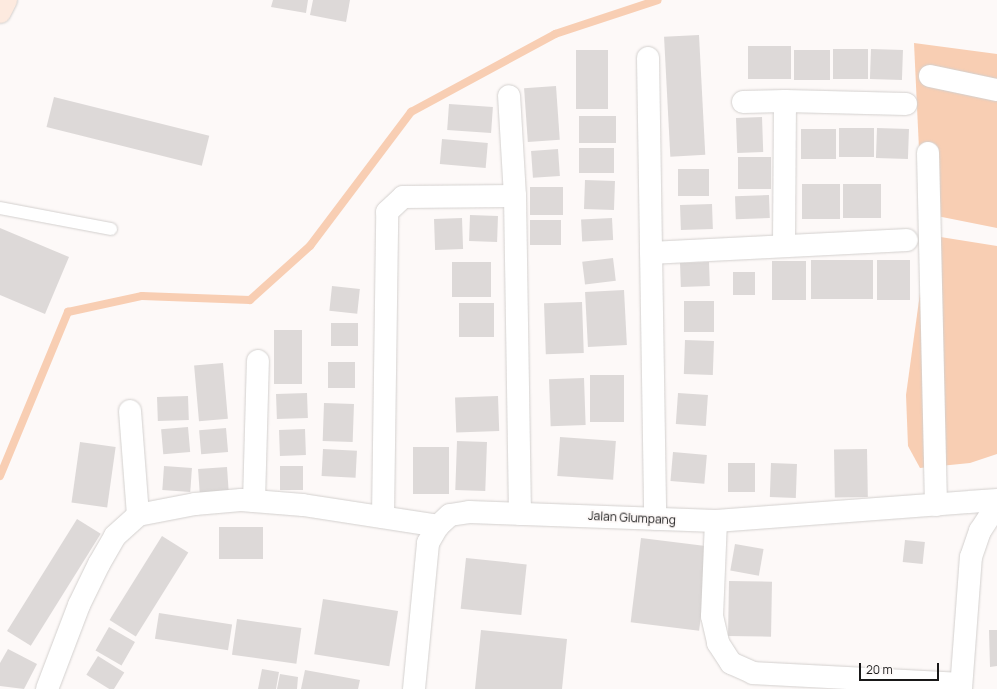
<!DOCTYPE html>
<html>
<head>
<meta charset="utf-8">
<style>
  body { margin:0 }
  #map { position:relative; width:997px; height:689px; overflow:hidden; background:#fdf9f8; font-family:Manrope,sans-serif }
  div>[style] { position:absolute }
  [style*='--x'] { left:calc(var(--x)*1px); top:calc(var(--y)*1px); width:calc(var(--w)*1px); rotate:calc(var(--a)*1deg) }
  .water>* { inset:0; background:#f8ceb3 }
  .stream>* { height:8px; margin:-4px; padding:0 4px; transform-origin:4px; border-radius:4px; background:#f8ceb3 }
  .building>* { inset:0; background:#ddd9d8; transform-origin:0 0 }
  .roads { filter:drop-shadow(0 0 1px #d3d0ce) drop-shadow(0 0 1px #d3d0ce) }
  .lane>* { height:12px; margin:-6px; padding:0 6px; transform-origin:6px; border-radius:6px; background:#fff }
  .street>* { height:22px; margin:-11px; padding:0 11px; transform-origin:11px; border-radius:11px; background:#fff }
  .secondary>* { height:22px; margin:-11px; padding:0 11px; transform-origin:11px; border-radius:11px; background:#fdeadf }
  span { translate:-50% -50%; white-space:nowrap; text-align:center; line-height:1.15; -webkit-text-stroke:3.5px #fdf9f8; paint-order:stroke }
  .street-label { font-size:12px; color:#191818 }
  .scale { position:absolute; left:859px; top:663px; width:80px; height:18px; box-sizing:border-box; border:2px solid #191818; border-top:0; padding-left:5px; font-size:12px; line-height:14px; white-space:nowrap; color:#191818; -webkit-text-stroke:3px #fdf9f8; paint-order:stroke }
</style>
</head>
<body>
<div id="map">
  <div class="water">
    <i style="clip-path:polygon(914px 43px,997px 54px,997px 228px,922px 213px)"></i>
    <i style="clip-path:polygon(928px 235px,997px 246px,997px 454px,970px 463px,920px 468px,908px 446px,906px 395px)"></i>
  </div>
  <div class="stream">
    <i style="--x:0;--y:476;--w:178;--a:-67.5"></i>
    <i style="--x:68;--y:312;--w:76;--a:-12.2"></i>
    <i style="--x:142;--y:296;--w:108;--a:2.1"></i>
    <i style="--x:250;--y:300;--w:81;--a:-42"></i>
    <i style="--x:310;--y:246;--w:168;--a:-53"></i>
    <i style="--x:411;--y:112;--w:164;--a:-28.4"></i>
    <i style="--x:555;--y:34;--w:108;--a:-18.3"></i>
  </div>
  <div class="building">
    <i style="clip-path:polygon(273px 0,308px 0,306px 13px,271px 7px)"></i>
    <i style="clip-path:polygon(313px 0,350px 0,346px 22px,310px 15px)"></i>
    <i style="left:699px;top:35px;width:120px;height:35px;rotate:87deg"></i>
    <i style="left:791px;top:46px;width:33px;height:43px;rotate:90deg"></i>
    <i style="left:833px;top:49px;width:35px;height:30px"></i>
    <i style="left:871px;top:49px;width:32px;height:30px;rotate:2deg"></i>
    <i style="left:576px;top:50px;width:32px;height:59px"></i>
    <i style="left:794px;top:50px;width:36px;height:30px"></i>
    <i style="left:556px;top:86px;width:54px;height:32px;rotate:86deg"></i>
    <i style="left:54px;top:97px;width:160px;height:31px;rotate:14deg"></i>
    <i style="left:449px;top:104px;width:44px;height:26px;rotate:4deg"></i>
    <i style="left:579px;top:116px;width:37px;height:27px"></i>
    <i style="left:762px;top:117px;width:35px;height:26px;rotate:88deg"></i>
    <i style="left:839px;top:128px;width:35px;height:29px"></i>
    <i style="left:877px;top:128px;width:32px;height:30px;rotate:2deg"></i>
    <i style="left:801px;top:129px;width:35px;height:30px"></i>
    <i style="left:442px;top:139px;width:46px;height:25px;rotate:5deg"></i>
    <i style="left:579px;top:148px;width:35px;height:25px"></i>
    <i style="left:558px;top:149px;width:27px;height:27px;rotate:86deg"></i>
    <i style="left:738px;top:157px;width:33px;height:32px"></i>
    <i style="left:709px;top:169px;width:27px;height:31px;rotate:90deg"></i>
    <i style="left:585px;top:180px;width:30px;height:29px;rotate:2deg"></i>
    <i style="left:802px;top:184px;width:38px;height:35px"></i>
    <i style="left:843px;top:184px;width:38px;height:34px"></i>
    <i style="left:530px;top:187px;width:33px;height:28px"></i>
    <i style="left:769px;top:195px;width:23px;height:34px;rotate:88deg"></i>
    <i style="left:712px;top:204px;width:25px;height:32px;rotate:88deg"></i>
    <i style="left:470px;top:215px;width:28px;height:26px;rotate:2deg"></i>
    <i style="left:462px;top:218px;width:31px;height:28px;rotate:88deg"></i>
    <i style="left:612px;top:218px;width:22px;height:31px;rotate:87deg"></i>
    <i style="left:561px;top:220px;width:25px;height:31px;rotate:90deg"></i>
    <i style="clip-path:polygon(0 228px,69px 257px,45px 314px,0 295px)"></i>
    <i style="left:613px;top:258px;width:23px;height:31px;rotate:83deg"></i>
    <i style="left:811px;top:260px;width:62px;height:39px"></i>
    <i style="left:877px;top:260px;width:33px;height:40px"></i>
    <i style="left:772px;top:261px;width:34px;height:39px"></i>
    <i style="left:452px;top:262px;width:39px;height:35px"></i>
    <i style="left:709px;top:262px;width:24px;height:29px;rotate:88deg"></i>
    <i style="left:733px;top:272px;width:22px;height:23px"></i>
    <i style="left:332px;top:286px;width:28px;height:25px;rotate:6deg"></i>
    <i style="left:624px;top:290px;width:55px;height:39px;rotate:87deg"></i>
    <i style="left:684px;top:301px;width:30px;height:31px"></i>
    <i style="left:582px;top:302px;width:51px;height:38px;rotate:88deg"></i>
    <i style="left:459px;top:303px;width:35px;height:34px"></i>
    <i style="left:331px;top:323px;width:27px;height:23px"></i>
    <i style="left:274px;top:330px;width:28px;height:54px"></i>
    <i style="left:685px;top:340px;width:29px;height:34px;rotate:2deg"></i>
    <i style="left:328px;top:362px;width:27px;height:26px"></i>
    <i style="left:223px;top:363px;width:56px;height:29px;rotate:85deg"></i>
    <i style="left:590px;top:375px;width:34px;height:47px"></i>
    <i style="left:584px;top:378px;width:47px;height:35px;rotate:88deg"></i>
    <i style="left:307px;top:393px;width:25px;height:31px;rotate:88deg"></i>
    <i style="left:678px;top:393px;width:30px;height:31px;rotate:4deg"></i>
    <i style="left:188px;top:396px;width:24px;height:31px;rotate:88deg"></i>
    <i style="left:498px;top:396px;width:35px;height:43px;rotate:88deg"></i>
    <i style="left:324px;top:403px;width:30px;height:38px;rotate:2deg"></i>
    <i style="left:188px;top:427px;width:25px;height:27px;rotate:85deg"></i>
    <i style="left:226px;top:428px;width:24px;height:27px;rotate:85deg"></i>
    <i style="left:305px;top:429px;width:26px;height:26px;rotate:88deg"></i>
    <i style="left:560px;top:437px;width:56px;height:39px;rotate:4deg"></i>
    <i style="left:457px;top:441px;width:30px;height:49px;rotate:2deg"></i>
    <i style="left:80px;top:442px;width:36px;height:61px;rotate:8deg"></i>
    <i style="left:413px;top:447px;width:36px;height:47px"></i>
    <i style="left:323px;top:449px;width:34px;height:27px;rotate:3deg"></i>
    <i style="left:867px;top:449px;width:48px;height:33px;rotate:89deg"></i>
    <i style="left:673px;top:452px;width:34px;height:29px;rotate:5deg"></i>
    <i style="left:728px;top:463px;width:27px;height:29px"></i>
    <i style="left:771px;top:463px;width:26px;height:34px;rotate:2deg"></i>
    <i style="left:164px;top:466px;width:28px;height:24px;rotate:4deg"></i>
    <i style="left:280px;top:466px;width:23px;height:24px"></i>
    <i style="left:227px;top:467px;width:29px;height:29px;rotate:86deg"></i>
    <i style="left:77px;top:519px;width:28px;height:132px;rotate:32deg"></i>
    <i style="left:219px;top:527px;width:44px;height:32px"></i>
    <i style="left:162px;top:536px;width:31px;height:99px;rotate:32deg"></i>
    <i style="left:641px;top:538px;width:69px;height:85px;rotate:7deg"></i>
    <i style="left:905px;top:540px;width:20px;height:22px;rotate:6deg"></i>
    <i style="left:735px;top:544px;width:29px;height:27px;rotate:10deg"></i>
    <i style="left:466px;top:558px;width:61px;height:51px;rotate:6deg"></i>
    <i style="left:729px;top:581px;width:43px;height:55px;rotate:1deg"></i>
    <i style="left:323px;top:599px;width:76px;height:56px;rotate:9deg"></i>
    <i style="left:159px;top:613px;width:74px;height:26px;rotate:9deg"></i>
    <i style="left:237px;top:619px;width:65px;height:36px;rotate:8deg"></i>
    <i style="left:109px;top:627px;width:30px;height:27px;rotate:30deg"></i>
    <i style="clip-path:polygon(481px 630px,567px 639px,562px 689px,475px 689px)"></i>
    <i style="clip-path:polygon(989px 630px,997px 630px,997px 666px,990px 667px)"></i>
    <i style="clip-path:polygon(8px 649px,37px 664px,24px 689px,0 686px,0 663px)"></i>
    <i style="left:98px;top:656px;width:31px;height:22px;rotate:32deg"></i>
    <i style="clip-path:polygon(262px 669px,279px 672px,276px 689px,258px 689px)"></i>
    <i style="clip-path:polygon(305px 670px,360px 680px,358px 689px,301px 689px)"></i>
    <i style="clip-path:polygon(280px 674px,298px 677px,297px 689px,277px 689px)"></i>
  </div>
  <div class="roads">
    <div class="lane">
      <i style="--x:0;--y:208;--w:113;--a:10.7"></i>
    </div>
    <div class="street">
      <i style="--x:648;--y:58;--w:461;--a:89.1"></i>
      <i style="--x:930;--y:76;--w:68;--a:11.8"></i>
      <i style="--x:785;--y:101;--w:121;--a:1.4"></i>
      <i style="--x:743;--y:102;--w:42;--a:-1.4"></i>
      <i style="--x:785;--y:101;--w:145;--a:90.4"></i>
      <i style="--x:928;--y:153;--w:352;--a:88.7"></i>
      <i style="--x:515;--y:196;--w:318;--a:89.1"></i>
      <i style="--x:651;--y:253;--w:256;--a:-2.9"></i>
      <i style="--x:130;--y:411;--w:104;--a:85.6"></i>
      <i style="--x:254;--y:501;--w:140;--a:-88.4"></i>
      <i style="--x:383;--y:517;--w:305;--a:-89.2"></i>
      <i style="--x:387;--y:212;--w:22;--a:-43"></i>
      <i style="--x:403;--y:197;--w:112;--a:-0.5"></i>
      <i style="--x:515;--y:196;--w:100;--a:-93.4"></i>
      <i style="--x:716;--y:521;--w:95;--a:92.4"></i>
      <i style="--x:712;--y:616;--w:28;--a:77"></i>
      <i style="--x:718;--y:643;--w:24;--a:57"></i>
      <i style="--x:731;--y:663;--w:24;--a:24"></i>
      <i style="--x:753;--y:673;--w:208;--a:3"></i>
      <i style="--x:47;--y:689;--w:90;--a:-69.1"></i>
      <i style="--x:79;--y:605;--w:46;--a:-64"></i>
      <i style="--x:99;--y:564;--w:32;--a:-60"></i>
      <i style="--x:115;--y:536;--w:31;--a:-42"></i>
      <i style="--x:138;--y:515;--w:58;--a:-10.9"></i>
      <i style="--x:195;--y:504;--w:46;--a:-5"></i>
      <i style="--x:241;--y:500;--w:62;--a:4.6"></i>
      <i style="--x:303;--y:505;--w:137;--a:8.8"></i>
      <i style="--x:414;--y:689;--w:147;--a:-84.5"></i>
      <i style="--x:428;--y:543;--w:20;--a:-60"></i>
      <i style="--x:438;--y:526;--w:16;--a:-43"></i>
      <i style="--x:450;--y:515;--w:19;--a:-9"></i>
      <i style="--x:469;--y:512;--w:247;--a:2.1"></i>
      <i style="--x:716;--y:521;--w:282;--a:-4.3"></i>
      <i style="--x:961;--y:689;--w:132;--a:-85.7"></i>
      <i style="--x:971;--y:557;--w:28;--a:-71"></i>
      <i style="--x:980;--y:531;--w:31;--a:-57"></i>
    </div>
    <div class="secondary">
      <i style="--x:0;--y:12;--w:13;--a:-63"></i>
    </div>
  </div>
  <div class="street-label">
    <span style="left:632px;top:518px;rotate:3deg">Jalan Glumpang</span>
  </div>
  <div class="scale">20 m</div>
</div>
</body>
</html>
